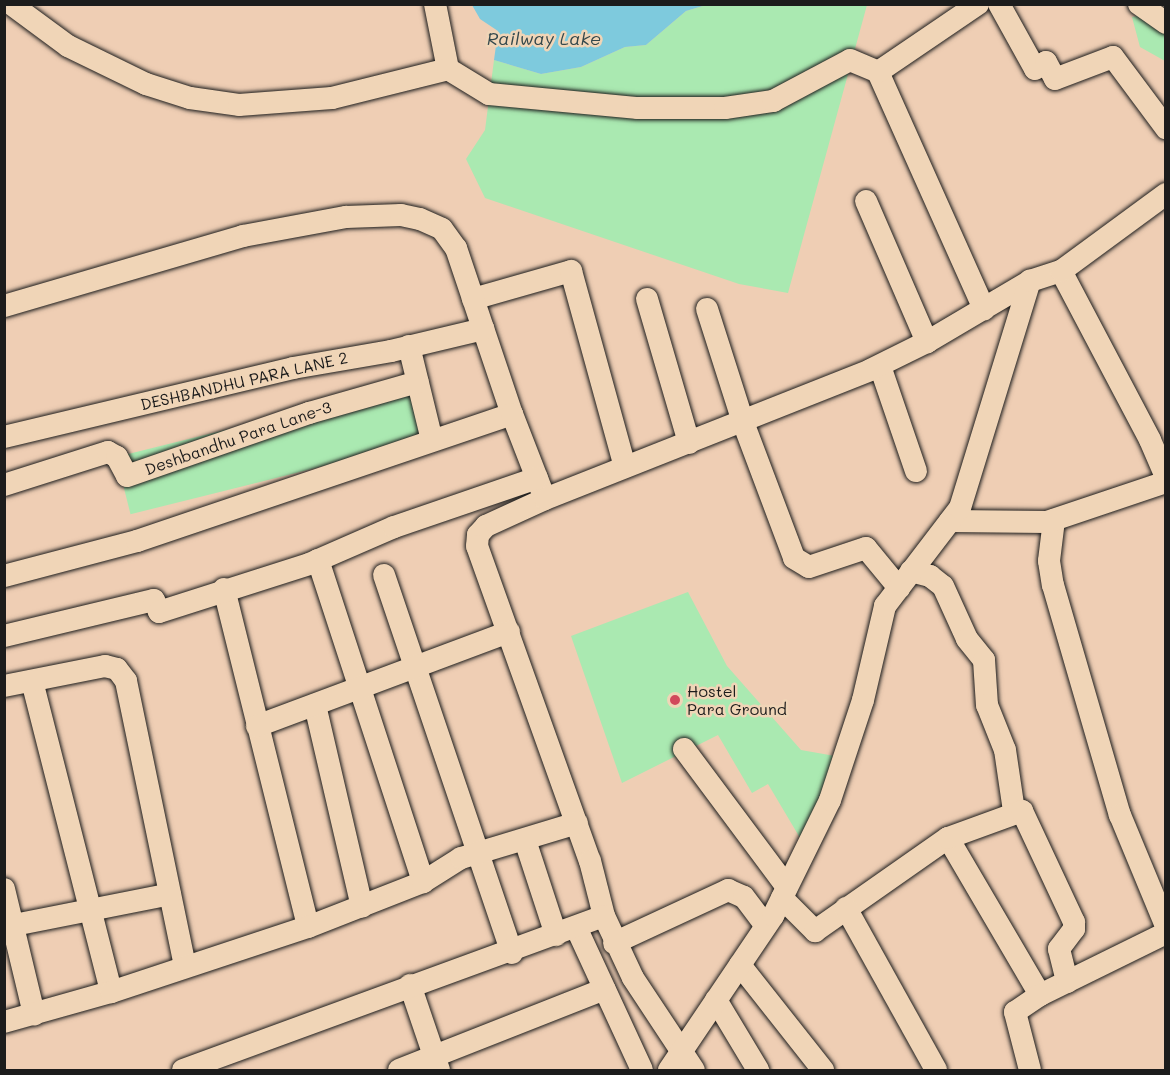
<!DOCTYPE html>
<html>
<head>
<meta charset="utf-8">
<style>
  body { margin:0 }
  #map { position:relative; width:1170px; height:1075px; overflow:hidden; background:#efceb4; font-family:Mali,sans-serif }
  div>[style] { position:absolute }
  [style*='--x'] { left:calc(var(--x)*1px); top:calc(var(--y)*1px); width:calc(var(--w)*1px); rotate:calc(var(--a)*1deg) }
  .green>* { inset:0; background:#aae9b1; transform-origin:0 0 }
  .water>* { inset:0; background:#7ecadd }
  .roads { filter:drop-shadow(0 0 2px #1c1c1c) drop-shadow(0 0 2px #1c1c1c) }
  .minor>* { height:22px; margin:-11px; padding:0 11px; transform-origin:11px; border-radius:11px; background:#f0d5b7 }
  .dots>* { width:16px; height:16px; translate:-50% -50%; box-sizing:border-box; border:3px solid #f0d5b7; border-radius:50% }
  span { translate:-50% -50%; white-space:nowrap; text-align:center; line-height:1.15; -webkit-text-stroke:5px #f0d5b7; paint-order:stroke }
  .street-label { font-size:16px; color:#1c1c1c }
  .poi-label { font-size:16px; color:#1c1c1c }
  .left { translate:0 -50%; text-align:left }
  .water-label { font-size:18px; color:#34484c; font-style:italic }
  .frame { position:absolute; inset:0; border:6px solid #1c1c1c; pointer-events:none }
</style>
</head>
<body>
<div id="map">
  <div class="green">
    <i style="clip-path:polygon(706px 5px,867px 5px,788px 293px,739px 284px,485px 198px,466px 159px,485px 130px,494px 60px,541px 74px,581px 67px,625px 47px,646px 45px,686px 11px)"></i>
    <i style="clip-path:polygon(1165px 10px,1165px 61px,1140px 47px,1132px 17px)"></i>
    <i style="left:417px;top:382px;width:59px;height:310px;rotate:76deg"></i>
    <i style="clip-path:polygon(688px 592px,727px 666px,801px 750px,835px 756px,806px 848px,768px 784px,752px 793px,718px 735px,622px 783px,571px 636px)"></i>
  </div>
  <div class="water">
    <i style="clip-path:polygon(472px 5px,706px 5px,686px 11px,646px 45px,625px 47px,581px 67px,541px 74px,494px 60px,498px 31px,480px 19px)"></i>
  </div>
  <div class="roads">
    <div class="minor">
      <i style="--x:11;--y:4;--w:71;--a:36.4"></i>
      <i style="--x:68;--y:46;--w:87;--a:26"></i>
      <i style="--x:146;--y:84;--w:46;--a:17.7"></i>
      <i style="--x:190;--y:98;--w:49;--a:8.1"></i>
      <i style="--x:239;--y:105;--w:93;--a:-4.3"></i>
      <i style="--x:332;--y:98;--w:120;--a:-14"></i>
      <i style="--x:435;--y:4;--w:66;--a:78.7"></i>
      <i style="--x:448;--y:69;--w:48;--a:31.4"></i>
      <i style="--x:489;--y:94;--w:150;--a:5.4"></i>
      <i style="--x:638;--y:108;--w:87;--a:0"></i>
      <i style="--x:725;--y:108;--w:49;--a:-8.3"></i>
      <i style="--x:773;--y:101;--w:87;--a:-28"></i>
      <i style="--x:850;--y:60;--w:30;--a:23"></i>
      <i style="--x:878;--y:72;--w:260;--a:65.9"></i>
      <i style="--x:999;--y:4;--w:74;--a:61"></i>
      <i style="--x:1035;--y:69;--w:13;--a:-32"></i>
      <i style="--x:1046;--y:62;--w:19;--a:62"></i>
      <i style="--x:1055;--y:79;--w:62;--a:-20.8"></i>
      <i style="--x:1113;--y:57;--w:89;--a:53.3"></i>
      <i style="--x:1139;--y:4;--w:33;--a:35"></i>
      <i style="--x:878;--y:72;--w:121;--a:-34.2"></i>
      <i style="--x:866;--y:201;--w:154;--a:66.6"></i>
      <i style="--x:1061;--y:271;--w:191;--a:62.2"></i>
      <i style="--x:1150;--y:440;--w:40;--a:66.6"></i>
      <i style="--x:473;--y:299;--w:102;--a:-15.9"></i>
      <i style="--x:571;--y:271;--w:203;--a:74.6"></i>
      <i style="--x:647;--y:299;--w:150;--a:73.7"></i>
      <i style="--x:4;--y:306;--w:249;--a:-16.3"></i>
      <i style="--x:243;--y:236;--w:105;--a:-10.5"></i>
      <i style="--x:346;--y:217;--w:55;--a:-2.1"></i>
      <i style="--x:401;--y:215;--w:19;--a:12"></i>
      <i style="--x:420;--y:219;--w:24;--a:24"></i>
      <i style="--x:442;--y:229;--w:24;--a:54"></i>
      <i style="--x:456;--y:248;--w:175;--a:71.4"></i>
      <i style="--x:707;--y:309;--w:119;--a:72.3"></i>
      <i style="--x:743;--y:422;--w:145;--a:69.4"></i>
      <i style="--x:794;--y:558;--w:17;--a:31"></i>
      <i style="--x:809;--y:567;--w:60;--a:-18.4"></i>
      <i style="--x:866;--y:548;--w:52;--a:50.5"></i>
      <i style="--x:409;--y:346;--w:97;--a:76.3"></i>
      <i style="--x:880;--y:366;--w:111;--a:71.1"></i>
      <i style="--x:4;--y:437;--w:297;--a:-13.4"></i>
      <i style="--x:293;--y:368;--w:99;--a:-9.8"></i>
      <i style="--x:391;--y:351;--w:95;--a:-13.4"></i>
      <i style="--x:4;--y:485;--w:109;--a:-17.6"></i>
      <i style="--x:108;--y:452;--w:10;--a:29"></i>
      <i style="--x:117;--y:457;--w:21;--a:62"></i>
      <i style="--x:127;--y:476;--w:193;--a:-19.1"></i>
      <i style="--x:309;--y:413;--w:113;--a:-15.9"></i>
      <i style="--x:545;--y:499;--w:65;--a:155.4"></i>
      <i style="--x:486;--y:526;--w:12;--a:132"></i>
      <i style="--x:478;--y:535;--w:11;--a:95"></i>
      <i style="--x:477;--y:546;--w:335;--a:70.3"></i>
      <i style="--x:590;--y:861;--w:57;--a:75.7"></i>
      <i style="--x:1054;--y:520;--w:41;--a:97"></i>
      <i style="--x:1049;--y:561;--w:24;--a:81"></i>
      <i style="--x:1053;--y:585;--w:240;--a:73.8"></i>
      <i style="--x:1120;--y:815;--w:120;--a:67.5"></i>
      <i style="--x:950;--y:521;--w:97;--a:0.6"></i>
      <i style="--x:1047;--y:522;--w:126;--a:-18.6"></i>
      <i style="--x:318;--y:560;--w:339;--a:71.9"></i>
      <i style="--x:911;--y:571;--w:20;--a:15"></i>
      <i style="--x:930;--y:576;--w:16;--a:38"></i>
      <i style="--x:943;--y:586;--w:58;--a:65.6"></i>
      <i style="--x:967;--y:639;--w:27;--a:51"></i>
      <i style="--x:984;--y:660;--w:45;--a:86.2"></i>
      <i style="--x:987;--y:705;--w:48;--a:68.2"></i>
      <i style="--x:1005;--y:750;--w:62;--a:81.6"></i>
      <i style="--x:384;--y:575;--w:399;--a:71.3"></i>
      <i style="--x:4;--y:576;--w:138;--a:-14.7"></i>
      <i style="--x:137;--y:541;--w:396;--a:-18.7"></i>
      <i style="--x:512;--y:414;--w:91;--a:68.8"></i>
      <i style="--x:545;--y:499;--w:350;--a:-21.6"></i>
      <i style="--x:870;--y:370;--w:64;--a:-26.2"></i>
      <i style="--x:927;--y:342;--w:120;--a:-30.6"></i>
      <i style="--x:224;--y:589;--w:348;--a:76"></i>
      <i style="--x:4;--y:636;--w:154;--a:-13.5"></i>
      <i style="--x:154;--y:600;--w:13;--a:67"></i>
      <i style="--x:159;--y:612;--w:157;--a:-17.7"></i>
      <i style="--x:309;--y:564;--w:93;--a:-23.5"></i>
      <i style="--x:394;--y:527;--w:151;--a:-18.9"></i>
      <i style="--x:32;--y:681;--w:321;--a:75.7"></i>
      <i style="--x:4;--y:686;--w:103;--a:-11.2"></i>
      <i style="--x:105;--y:666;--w:12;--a:14"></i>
      <i style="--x:117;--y:669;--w:15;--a:53"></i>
      <i style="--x:126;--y:681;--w:291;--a:78.3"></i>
      <i style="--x:315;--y:705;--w:207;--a:76.9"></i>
      <i style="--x:257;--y:726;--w:269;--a:-20.5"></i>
      <i style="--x:684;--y:749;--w:172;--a:53.3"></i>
      <i style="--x:948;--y:838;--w:182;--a:59.6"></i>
      <i style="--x:1040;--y:995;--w:140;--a:-26.2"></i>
      <i style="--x:525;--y:840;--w:100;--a:71.9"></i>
      <i style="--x:4;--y:889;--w:129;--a:76.5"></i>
      <i style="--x:782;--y:898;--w:47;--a:45"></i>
      <i style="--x:815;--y:931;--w:162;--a:-35"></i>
      <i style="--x:948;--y:838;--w:79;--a:-20"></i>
      <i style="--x:1022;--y:811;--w:123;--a:64.9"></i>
      <i style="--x:1074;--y:922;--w:7;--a:90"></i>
      <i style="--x:1074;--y:929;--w:25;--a:127"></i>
      <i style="--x:1059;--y:949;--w:34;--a:76"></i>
      <i style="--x:846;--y:908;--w:185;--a:60.9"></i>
      <i style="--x:4;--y:927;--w:169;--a:-11.2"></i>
      <i style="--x:576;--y:927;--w:157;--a:65.2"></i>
      <i style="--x:614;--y:943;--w:126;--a:-24.9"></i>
      <i style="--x:728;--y:890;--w:17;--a:24"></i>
      <i style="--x:744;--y:897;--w:36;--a:53"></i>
      <i style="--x:740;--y:965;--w:134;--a:51.7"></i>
      <i style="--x:410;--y:985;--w:90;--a:71.2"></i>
      <i style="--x:716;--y:1000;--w:82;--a:59"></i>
      <i style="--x:4;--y:1022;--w:111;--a:-15.7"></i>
      <i style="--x:111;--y:992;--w:207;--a:-18.3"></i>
      <i style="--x:308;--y:927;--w:123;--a:-21.4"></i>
      <i style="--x:423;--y:882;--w:45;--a:-32.3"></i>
      <i style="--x:461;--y:858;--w:121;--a:-16.8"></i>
      <i style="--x:183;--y:1070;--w:448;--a:-20.1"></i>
      <i style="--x:604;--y:916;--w:68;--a:64.9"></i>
      <i style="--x:633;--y:978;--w:110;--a:56.5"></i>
      <i style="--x:399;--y:1070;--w:221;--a:-21.5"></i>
      <i style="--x:669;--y:1070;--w:186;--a:-56"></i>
      <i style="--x:773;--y:916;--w:129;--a:-63.8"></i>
      <i style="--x:830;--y:800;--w:105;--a:-71.7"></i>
      <i style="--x:863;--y:700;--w:97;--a:-76.8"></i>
      <i style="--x:885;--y:606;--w:123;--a:-52.6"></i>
      <i style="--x:960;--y:508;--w:238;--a:-72.9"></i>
      <i style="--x:1030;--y:281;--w:33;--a:-18"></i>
      <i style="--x:1061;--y:271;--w:130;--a:-36.3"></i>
      <i style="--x:1030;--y:1070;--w:60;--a:-104.5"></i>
      <i style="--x:1015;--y:1012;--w:30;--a:-34"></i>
    </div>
  </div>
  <div class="dots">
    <i style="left:675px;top:700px;background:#d1495b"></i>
  </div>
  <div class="street-label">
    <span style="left:244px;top:381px;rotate:-13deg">DESHBANDHU PARA LANE 2</span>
    <span style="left:238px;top:438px;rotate:-19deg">Deshbandhu Para Lane-3</span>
  </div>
  <div class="poi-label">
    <span class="left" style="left:687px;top:700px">Hostel<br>Para Ground</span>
  </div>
  <div class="water-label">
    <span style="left:544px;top:38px">Railway Lake</span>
  </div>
  <div class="frame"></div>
</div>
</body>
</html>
